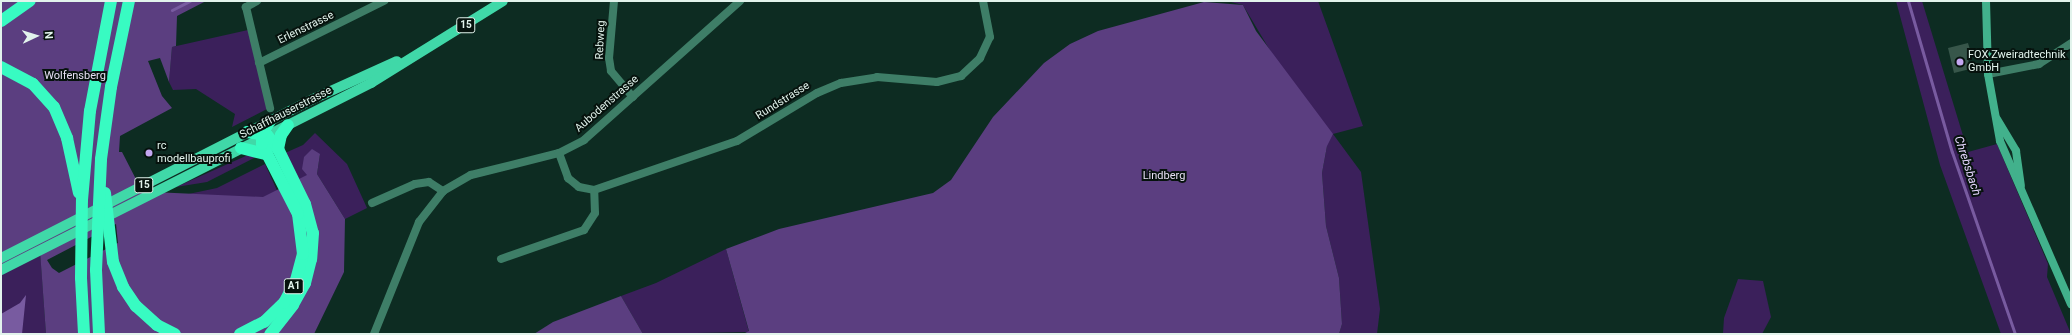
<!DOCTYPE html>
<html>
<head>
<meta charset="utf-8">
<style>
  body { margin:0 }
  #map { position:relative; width:2072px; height:335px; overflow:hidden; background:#0d2c22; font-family:Roboto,sans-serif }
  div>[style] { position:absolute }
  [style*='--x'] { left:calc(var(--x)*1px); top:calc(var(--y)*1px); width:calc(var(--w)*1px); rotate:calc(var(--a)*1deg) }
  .green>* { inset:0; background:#3b205b }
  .forest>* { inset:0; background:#5b3e80 }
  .water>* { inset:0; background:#785ba0 }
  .stream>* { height:3px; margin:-1.5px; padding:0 1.5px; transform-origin:1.5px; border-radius:1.5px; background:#785ba0 }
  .building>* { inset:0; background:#37564a }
  .minor>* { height:8px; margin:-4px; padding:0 4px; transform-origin:4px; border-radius:4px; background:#3e7e67 }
  .secondary>* { height:8px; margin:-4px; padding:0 4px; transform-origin:4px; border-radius:4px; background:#42b18c }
  .primary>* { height:10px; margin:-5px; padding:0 5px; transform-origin:5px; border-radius:5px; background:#40d8a8 }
  .motorway>* { height:12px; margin:-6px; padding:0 6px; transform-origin:6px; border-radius:6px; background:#38fbc2 }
  .motorway-bridge>* { height:12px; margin:-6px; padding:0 6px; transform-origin:6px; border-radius:6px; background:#38fbc2 }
  .dots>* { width:11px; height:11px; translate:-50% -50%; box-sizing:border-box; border:2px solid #06120d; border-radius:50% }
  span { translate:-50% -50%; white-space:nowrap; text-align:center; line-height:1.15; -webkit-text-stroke:4px #06120d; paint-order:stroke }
  .shield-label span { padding:1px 3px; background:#06120d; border:1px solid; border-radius:3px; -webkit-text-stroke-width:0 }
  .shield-label { font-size:10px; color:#e2f3ec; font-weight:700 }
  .street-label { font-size:11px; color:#e2f3ec }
  .poi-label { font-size:11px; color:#e2f3ec }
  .left { translate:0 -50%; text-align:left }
  .park-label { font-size:11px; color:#e6dff3 }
  .water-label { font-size:12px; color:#e1d2fa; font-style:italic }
  .frame { position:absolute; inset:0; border:2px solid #e2f3ec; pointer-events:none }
  .north { position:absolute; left:16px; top:16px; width:40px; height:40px; -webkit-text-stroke:3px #06120d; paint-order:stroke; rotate:86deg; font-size:11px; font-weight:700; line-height:16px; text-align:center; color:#e2f3ec }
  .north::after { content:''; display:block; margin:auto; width:14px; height:18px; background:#e2f3ec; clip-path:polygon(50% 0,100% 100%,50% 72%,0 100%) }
</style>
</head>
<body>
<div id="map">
  <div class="green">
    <i style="clip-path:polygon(1227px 1px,1318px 1px,1363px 126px,1333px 134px,1361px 172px,1380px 309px,1377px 334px,1339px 334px,1342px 324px,1339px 278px,1326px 226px,1322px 173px,1327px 146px,1243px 5px)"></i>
    <i style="clip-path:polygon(1896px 1px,1922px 1px,1968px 152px,1997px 144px,2048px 264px,2047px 277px,2071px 334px,2001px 334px,1940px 165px)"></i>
    <i style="clip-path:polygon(248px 30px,267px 109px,232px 127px,235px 114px,196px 89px,173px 90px,169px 82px,172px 47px)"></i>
    <i style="clip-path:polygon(315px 133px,347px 164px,367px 208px,345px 219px,317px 174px,320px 154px,308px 175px,312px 207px,285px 153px,303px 145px)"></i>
    <i style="clip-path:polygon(248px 155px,256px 157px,207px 182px,176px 187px)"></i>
    <i style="clip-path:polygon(265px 164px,294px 228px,179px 196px,217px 188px)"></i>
    <i style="clip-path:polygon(726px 249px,749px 332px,643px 334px,621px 296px,656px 283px)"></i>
    <i style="clip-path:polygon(40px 250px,46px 334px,1px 334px,1px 270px)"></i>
    <i style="clip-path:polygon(1738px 279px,1763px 281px,1771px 317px,1762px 334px,1723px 334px,1724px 318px)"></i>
  </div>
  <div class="forest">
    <i style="clip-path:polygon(evenodd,1px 1px,206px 1px,177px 16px,176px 46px,172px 47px,169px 82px,160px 58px,148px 61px,162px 96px,172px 108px,120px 136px,119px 152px,122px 152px,140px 187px,153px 192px,263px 197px,307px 175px,302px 169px,304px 157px,312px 149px,320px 154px,317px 174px,345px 219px,344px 272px,314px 334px,46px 334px,40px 251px,1px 270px,1px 1px,116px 224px,118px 243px,59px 273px,52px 268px,47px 260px,116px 224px)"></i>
    <i style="clip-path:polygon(1204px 2px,1243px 5px,1256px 31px,1333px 134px,1327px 146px,1322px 173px,1326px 226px,1339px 278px,1342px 324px,1339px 334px,743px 334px,749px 331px,726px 249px,779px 229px,933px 193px,951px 180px,993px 117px,1044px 63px,1070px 44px,1098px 31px)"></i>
    <i style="clip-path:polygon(621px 296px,643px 334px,534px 334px,553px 322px)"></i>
  </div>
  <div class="water">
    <i style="clip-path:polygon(26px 295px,22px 334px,1px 334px,1px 314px,20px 303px)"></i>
  </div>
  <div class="stream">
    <i style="--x:1908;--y:1;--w:157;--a:73.8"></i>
    <i style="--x:1952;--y:152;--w:193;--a:70.9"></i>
    <i style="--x:172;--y:10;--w:20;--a:-27"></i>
  </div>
  <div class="building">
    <i style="clip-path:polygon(1968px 43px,1971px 53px,1967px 54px,1970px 69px,1954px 73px,1948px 48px)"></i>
  </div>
  <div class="minor">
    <i style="--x:257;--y:1;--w:13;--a:151"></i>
    <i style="--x:246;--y:7;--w:104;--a:76.6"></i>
    <i style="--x:614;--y:1;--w:57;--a:95"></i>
    <i style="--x:609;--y:58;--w:13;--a:81"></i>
    <i style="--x:611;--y:71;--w:34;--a:50"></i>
    <i style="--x:259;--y:63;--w:140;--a:-26.4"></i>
    <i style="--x:1988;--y:74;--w:52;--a:-11.1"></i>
    <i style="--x:2039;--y:64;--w:38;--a:-33"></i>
    <i style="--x:559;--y:153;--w:27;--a:70"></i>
    <i style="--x:568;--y:178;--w:14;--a:39"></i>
    <i style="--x:579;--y:187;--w:15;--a:11"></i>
    <i style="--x:594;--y:190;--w:151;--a:-18.9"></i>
    <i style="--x:737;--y:141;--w:93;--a:-31"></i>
    <i style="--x:817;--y:93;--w:26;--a:-23"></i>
    <i style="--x:841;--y:83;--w:36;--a:-9"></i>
    <i style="--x:877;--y:77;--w:60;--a:4.8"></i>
    <i style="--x:937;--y:82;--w:25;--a:-14"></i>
    <i style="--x:961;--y:76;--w:26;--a:-43"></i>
    <i style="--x:980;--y:58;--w:23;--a:-65"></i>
    <i style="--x:990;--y:37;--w:37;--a:-101"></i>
    <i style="--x:372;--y:203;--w:47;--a:-23.8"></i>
    <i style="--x:415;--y:184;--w:14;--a:-8"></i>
    <i style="--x:429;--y:182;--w:17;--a:33"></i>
    <i style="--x:501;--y:259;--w:88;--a:-19.3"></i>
    <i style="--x:584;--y:230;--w:20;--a:-57"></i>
    <i style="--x:595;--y:213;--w:23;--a:-92"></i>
    <i style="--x:374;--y:334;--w:121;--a:-68.1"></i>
    <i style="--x:419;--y:222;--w:39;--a:-52"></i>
    <i style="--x:443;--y:191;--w:32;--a:-30"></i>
    <i style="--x:471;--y:175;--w:91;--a:-14"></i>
    <i style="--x:559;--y:153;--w:28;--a:-27"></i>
    <i style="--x:584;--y:140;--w:209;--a:-41.7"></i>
  </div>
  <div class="secondary">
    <i style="--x:1986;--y:1;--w:73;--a:88.4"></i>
    <i style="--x:1988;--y:74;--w:68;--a:79.8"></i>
    <i style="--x:2000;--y:141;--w:178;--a:66.5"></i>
    <i style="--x:1997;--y:119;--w:37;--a:59"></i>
    <i style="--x:2016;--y:151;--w:35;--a:82"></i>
  </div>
  <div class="primary">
    <i style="--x:1;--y:258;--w:350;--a:-27"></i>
    <i style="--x:313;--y:99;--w:92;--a:-24.3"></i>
    <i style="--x:1;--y:270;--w:415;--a:-26.8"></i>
    <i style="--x:371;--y:83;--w:155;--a:-31.8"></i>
  </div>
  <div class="motorway">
    <i style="--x:1;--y:21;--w:35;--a:-35"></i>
    <i style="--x:1;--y:67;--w:36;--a:28"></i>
    <i style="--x:33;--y:84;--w:31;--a:48"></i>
    <i style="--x:54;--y:107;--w:34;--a:67"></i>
    <i style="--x:67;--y:138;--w:56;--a:77.7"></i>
    <i style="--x:247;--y:132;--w:20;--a:9"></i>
    <i style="--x:267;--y:135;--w:18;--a:52"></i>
    <i style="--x:278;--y:149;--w:61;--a:63.9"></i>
    <i style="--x:305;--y:204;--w:30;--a:75"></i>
    <i style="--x:313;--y:233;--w:26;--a:94"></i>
    <i style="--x:311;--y:259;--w:25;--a:104"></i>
    <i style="--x:305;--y:283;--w:25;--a:119"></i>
    <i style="--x:293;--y:305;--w:37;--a:128"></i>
    <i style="--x:241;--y:148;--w:25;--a:14"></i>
    <i style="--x:278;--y:149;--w:14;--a:-78"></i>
    <i style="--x:281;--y:135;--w:12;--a:-55"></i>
    <i style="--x:101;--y:159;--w:73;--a:-82.1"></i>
    <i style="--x:111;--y:87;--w:88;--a:-78.2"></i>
    <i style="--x:82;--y:200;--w:89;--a:-84.9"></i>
    <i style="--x:90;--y:111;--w:112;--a:-79.2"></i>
    <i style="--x:113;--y:262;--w:27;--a:68"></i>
    <i style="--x:123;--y:287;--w:23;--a:56"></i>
    <i style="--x:136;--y:306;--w:28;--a:42"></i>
    <i style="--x:157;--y:325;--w:20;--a:27"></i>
    <i style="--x:96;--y:270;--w:64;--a:87.3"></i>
    <i style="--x:81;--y:278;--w:56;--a:86.9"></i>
    <i style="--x:240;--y:334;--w:27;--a:-27"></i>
    <i style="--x:264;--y:322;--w:28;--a:-44"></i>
    <i style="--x:284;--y:303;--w:26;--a:-62"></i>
    <i style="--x:296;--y:280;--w:27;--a:-75"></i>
    <i style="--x:303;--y:254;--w:40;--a:-97.1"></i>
    <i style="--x:298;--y:214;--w:79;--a:-117.2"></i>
    <i style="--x:262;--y:144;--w:11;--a:-90"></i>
    <i style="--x:262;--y:133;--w:14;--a:-56"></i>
  </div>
  <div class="motorway-bridge">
    <i style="--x:105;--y:193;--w:69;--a:83.4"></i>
    <i style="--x:96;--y:270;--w:111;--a:-87.4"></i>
    <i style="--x:81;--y:278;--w:78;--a:-89.3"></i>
  </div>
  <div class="dots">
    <i style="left:1960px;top:62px;background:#c4a7f1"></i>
    <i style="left:149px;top:153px;background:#c4a7f1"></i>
  </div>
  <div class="shield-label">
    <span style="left:466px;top:25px">15</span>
    <span style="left:144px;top:185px">15</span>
    <span style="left:294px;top:286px">A1</span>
  </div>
  <div class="street-label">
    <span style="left:306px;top:28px;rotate:-26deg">Erlenstrasse</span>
    <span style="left:601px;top:40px;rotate:-87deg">Rebweg</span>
    <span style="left:783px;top:101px;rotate:-32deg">Rundstrasse</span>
    <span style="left:607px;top:104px;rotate:-41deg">Aubodenstrasse</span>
    <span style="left:286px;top:113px;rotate:-27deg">Schaffhauserstrasse</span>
  </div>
  <div class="poi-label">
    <span class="left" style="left:1968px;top:62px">FOX Zweiradtechnik<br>GmbH</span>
    <span class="left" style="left:157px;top:153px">rc<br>modellbauprofi</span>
  </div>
  <div class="park-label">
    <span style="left:75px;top:76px">Wolfensberg</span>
    <span style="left:1164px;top:176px">Lindberg</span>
  </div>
  <div class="water-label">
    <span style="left:1967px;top:166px;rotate:72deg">Chrebsbach</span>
  </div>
  <div class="frame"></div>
  <div class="north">N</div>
</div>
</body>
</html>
